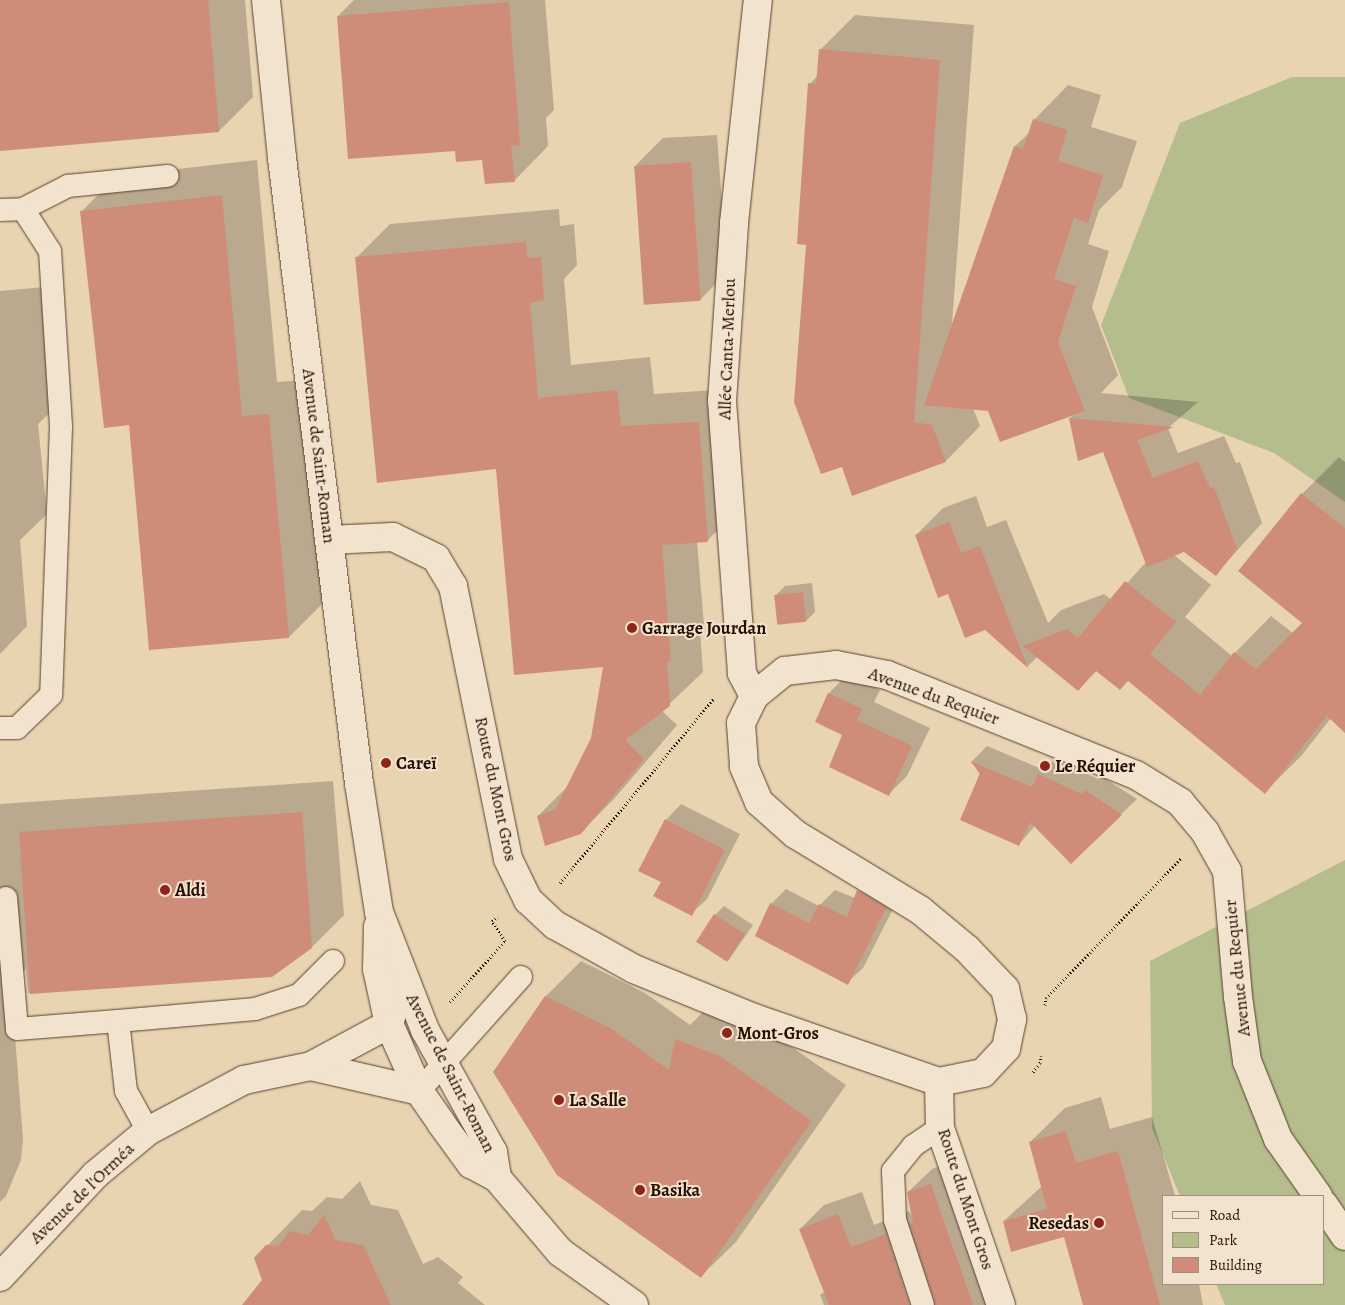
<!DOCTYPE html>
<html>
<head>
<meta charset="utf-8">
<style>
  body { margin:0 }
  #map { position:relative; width:1345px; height:1305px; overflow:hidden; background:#e9d4b2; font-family:Alegreya,serif }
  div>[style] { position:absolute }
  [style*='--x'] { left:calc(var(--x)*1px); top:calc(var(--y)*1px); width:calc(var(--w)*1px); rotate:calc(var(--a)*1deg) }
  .green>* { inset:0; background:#b5bd8d }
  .shadow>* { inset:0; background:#0003 }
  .building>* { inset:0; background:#cf8c79; transform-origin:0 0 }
  .path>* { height:3px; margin-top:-1.5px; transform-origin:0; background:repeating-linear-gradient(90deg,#280e03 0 1px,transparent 0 3.5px) }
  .roads { filter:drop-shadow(0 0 1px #58402f) drop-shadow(0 0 1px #58402f) }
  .lane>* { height:22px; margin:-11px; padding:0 11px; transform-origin:11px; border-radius:11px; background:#f1e3cd }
  .street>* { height:28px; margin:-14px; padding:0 14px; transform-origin:14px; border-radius:14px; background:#f1e3cd }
  .secondary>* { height:28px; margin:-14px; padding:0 14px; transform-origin:14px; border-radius:14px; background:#f1e3cd }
  .dots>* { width:14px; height:14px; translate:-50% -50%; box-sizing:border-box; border:2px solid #f1e3cd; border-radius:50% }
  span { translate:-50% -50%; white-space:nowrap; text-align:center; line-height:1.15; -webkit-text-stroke:4px #f1e3cd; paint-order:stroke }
  .street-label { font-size:18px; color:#280e03 }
  .poi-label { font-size:18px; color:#280e03; font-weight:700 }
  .left { translate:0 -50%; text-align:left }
  .right { translate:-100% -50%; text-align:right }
  .legend { position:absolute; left:1162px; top:1195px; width:162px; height:90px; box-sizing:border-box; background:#f1e3cd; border:1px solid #a18e7c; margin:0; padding:6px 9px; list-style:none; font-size:15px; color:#280e03 }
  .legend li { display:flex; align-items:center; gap:10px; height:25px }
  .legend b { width:25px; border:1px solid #a18e7c }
</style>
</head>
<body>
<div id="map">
  <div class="green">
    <i style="clip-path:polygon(1292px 77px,1345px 77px,1345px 502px,1274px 453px,1129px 398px,1101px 325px,1180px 123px)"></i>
    <i style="clip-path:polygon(1345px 860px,1345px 1305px,1225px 1305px,1216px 1284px,1324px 1284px,1324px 1196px,1180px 1196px,1152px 1128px,1150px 961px)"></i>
  </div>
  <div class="shadow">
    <i style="clip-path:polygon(0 0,245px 0,253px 97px,219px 131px,0 149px)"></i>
    <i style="clip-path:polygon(354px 0,545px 0,554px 110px,546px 118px,548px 146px,514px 181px,484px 159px,456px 150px,338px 16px)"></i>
    <i style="clip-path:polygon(855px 15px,974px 25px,952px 324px,1015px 146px,1030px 132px,1034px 120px,1068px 85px,1101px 95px,1091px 127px,1137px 141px,1122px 187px,1099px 210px,1088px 244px,1109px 251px,1092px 307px,1118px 375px,1101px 393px,1198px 402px,1168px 428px,1178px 453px,1224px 436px,1236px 463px,1240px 462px,1262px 523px,1216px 574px,1184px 551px,1174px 555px,1211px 585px,1185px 617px,1232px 656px,1271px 616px,1293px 633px,1303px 623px,1240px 571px,1302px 494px,1339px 457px,1345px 462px,1345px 731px,1331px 718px,1302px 755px,1265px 792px,1128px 680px,1097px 670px,1078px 689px,1038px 656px,1028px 666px,949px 593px,916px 535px,943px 508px,976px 496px,987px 527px,1006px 520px,1048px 623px,1061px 610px,1104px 594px,1112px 600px,1146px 562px,1104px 450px,1070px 418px,1076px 413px,973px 408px,980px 426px,946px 461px,853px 494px,807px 244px,810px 84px,818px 75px,820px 50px)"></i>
    <i style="clip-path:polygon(717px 135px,727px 272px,700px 300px,636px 165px,663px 138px)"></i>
    <i style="clip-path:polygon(257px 160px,277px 382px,304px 380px,324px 602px,289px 637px,131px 423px,82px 211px,117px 176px)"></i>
    <i style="clip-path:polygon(559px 209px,560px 226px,574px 224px,577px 265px,564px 279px,571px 365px,650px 357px,654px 394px,732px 389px,741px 507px,707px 541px,697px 541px,704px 626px,700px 630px,703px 672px,662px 711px,677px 725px,614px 799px,580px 833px,538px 816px,569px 785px,592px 739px,605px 666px,497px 468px,356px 258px,390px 224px)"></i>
    <i style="clip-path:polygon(55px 286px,64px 399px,38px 424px,47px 514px,20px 540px,27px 626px,0 654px,0 291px)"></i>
    <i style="clip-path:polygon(812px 583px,815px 612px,806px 621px,776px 595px,785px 586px)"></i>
    <i style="clip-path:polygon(847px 675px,880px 690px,874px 702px,930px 728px,907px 776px,889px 794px,843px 735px,817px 722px,829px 693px)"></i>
    <i style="clip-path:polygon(987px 746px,1044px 770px,1055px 759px,1098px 779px,1101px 776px,1137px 799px,1071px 862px,1035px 826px,1019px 844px,972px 761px)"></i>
    <i style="clip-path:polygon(333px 781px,344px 915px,312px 947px,271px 976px,28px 993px,26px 969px,11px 984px,23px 1139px,21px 1160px,6px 1196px,0 1202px,0 804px)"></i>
    <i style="clip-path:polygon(681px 804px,740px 834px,707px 899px,691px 914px,666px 820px)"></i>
    <i style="clip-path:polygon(874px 876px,901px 893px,863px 968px,847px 983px,771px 904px,786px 889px,819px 906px,835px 890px,855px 898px)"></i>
    <i style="clip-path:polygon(724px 906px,753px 925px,728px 961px,715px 915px)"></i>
    <i style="clip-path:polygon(581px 961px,645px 993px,690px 1025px,711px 1004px,755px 1021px,846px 1085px,736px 1242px,700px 1277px,494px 1072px,546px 996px)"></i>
    <i style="clip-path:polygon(1101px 1097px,1110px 1129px,1152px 1117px,1175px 1196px,1164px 1196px,1164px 1284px,1199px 1284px,1203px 1305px,1084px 1305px,1065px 1235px,1004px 1221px,1042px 1186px,1030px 1142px,1065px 1108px)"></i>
    <i style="clip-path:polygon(955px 1161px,1003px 1305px,824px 1305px,820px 1295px,825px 1291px,800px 1229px,824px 1205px,862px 1192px,874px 1225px,909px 1211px,914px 1220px,908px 1192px,932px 1169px)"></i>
    <i style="clip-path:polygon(360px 1181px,371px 1205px,398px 1210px,423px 1264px,438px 1257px,463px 1277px,458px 1283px,485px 1305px,243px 1305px,263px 1280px,267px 1246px,302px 1210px,312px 1211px,327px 1197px,342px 1199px)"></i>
  </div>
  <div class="building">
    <i style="clip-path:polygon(0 0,208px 0,219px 132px,0 151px)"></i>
    <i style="clip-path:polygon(509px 2px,520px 145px,511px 146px,515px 182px,485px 184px,482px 160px,456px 162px,455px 151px,348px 159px,337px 16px)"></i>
    <i style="clip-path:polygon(819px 49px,940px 60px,914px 422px,932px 425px,946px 462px,852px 496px,842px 467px,821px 474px,794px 402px,806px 245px,797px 244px,799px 213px,808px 83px,816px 84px)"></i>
    <i style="clip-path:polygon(1033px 119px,1067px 130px,1058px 161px,1103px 175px,1088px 223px,1074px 218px,1054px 279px,1076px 286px,1058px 342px,1085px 411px,1000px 442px,988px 411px,924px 405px,1014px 146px,1023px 149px)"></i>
    <i style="left:691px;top:162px;width:139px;height:57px;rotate:86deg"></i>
    <i style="clip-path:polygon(222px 195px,242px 416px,269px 414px,289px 638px,149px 650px,129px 425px,104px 428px,80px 211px)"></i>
    <i style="clip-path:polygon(526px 242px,527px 258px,541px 257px,544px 300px,530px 303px,538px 398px,617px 390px,621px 426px,699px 422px,708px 542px,662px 545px,671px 661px,667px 662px,670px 706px,625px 740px,644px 759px,581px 834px,545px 846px,537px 816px,555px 810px,591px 738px,603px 667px,514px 675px,496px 469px,377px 483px,355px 257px)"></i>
    <i style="clip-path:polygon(1069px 418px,1174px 427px,1137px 440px,1153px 478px,1198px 461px,1210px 488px,1214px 487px,1237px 549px,1216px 576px,1184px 552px,1147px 567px,1103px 452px,1078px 461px)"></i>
    <i style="clip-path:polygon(1301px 493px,1345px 528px,1345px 733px,1327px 716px,1265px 794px,1128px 681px,1120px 690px,1096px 671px,1078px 691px,1023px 646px,1067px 629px,1078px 638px,1125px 581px,1176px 622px,1150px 654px,1200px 695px,1234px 652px,1256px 669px,1302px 623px,1238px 571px)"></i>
    <i style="clip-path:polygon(949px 522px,961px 553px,980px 546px,1028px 668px,985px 630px,965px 638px,948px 594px,938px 598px,915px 535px)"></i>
    <i style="left:803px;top:592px;width:30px;height:29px;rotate:84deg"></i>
    <i style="clip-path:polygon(828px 693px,862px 709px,857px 720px,912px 746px,889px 796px,829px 767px,842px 735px,815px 722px)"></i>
    <i style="clip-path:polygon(970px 761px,1032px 787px,1038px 774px,1082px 794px,1085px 790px,1122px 815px,1071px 864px,1030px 822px,1019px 846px,960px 820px,980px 773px)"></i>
    <i style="clip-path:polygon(302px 812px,312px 948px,272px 977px,30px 994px,19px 832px)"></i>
    <i style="clip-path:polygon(665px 819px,725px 850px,692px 916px,653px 896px,661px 882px,638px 871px)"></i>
    <i style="clip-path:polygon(857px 890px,886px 908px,848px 985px,755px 936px,770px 903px,809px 923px,819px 904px,847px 917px)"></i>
    <i style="left:714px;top:914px;width:37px;height:33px;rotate:33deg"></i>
    <i style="clip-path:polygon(545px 996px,610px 1028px,669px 1070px,675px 1039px,720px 1056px,812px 1121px,701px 1278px,557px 1175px,493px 1072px)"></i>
    <i style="clip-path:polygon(1066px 1131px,1076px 1163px,1118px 1151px,1160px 1305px,1083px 1305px,1064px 1237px,1011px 1252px,1003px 1221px,1047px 1209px,1029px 1142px)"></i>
    <i style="clip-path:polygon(931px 1184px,973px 1305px,936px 1305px,910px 1224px,913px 1223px,907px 1192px)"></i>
    <i style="clip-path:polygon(838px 1214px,851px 1247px,886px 1234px,909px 1305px,829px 1305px,799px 1229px)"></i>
    <i style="clip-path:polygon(324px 1215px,336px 1240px,363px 1245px,391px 1305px,242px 1305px,262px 1280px,254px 1258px,266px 1245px,278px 1246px,290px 1231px,308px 1235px)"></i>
  </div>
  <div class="path">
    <i style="--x:560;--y:883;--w:241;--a:-50.2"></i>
    <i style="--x:450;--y:1002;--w:82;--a:-48"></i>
    <i style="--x:505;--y:941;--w:24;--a:-123"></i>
    <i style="--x:492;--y:921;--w:7;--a:-34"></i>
    <i style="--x:1045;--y:1005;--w:7;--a:-82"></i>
    <i style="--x:1046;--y:998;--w:194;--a:-46"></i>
    <i style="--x:1033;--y:1072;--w:11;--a:-52"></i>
    <i style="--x:1040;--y:1063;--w:7;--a:-82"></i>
  </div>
  <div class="roads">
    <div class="lane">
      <i style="--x:23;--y:209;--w:51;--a:-27.1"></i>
      <i style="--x:68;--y:186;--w:100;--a:-5.8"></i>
      <i style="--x:0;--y:210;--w:23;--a:-2"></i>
      <i style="--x:23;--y:209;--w:50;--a:57.3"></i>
      <i style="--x:50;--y:251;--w:176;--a:86.4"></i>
      <i style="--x:61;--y:427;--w:268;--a:92.1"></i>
      <i style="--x:51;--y:695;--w:47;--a:135.9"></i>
      <i style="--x:17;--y:728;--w:17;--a:180"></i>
      <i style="--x:6;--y:898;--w:131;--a:85.2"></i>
      <i style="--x:17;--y:1029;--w:101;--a:-4.5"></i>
      <i style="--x:118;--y:1021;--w:70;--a:83.5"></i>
      <i style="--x:126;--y:1091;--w:46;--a:61.2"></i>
      <i style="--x:118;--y:1021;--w:138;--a:-5"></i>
      <i style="--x:255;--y:1009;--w:46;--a:-17.7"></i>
      <i style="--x:299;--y:995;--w:48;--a:-45"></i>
      <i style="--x:419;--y:1091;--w:153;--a:-48.2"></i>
      <i style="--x:923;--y:1305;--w:89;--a:-108.2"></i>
      <i style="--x:895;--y:1220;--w:49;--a:-92.3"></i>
      <i style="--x:893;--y:1171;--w:32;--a:-51"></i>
      <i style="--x:913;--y:1146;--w:32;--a:-34"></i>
    </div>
    <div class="street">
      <i style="--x:329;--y:540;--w:64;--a:-2.7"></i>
      <i style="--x:393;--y:537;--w:48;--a:26"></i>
      <i style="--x:436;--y:558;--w:33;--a:59"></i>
      <i style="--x:453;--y:586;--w:278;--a:78.6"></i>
      <i style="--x:508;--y:859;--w:46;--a:64"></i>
      <i style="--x:528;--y:900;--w:37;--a:43"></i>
      <i style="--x:555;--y:925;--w:90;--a:29.1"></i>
      <i style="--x:634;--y:969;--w:130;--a:22.2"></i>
      <i style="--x:754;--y:1018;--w:196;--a:19.1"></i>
      <i style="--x:939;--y:1082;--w:45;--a:-11.6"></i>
      <i style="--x:983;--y:1073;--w:34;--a:-47"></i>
      <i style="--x:1006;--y:1048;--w:30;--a:-78"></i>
      <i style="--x:1012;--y:1019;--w:31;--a:-103"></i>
      <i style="--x:1005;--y:989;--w:55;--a:-133.5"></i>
      <i style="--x:967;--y:949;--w:61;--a:-140.3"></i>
      <i style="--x:920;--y:910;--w:146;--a:-148.7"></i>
      <i style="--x:795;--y:834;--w:48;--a:-138.4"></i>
      <i style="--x:759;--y:802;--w:39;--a:-113"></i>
      <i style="--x:744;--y:766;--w:43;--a:-94"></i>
      <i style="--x:741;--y:723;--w:30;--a:-64"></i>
      <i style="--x:754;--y:696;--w:40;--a:-39"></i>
      <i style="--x:785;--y:671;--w:51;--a:-6.7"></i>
      <i style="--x:836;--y:665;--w:52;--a:11.1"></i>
      <i style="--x:887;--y:675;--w:268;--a:21.9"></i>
      <i style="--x:1136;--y:775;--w:52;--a:31.5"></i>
      <i style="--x:1180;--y:802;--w:39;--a:50"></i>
      <i style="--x:1205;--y:832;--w:45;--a:60.6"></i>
      <i style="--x:1227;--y:871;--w:126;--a:85"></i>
      <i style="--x:1238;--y:997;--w:65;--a:82"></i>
      <i style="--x:1247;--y:1061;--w:84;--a:68.3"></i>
      <i style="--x:1278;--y:1139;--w:70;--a:54.9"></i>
      <i style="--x:754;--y:696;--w:26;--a:-118"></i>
      <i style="--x:742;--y:673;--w:273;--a:-94.2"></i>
      <i style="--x:722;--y:401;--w:178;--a:-86.1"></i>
      <i style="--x:734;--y:223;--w:224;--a:-83.9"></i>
      <i style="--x:311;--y:1066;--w:111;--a:13"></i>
      <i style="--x:939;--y:1082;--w:46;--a:88.8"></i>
      <i style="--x:940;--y:1128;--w:187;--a:71"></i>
      <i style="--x:1324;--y:1205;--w:37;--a:56"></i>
      <i style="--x:0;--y:1277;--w:139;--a:-47"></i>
      <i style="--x:95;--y:1175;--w:69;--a:-39.7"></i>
      <i style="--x:148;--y:1131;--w:109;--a:-28"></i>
      <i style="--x:244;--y:1080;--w:68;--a:-11.8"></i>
      <i style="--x:311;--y:1066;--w:89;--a:-28.3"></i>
      <i style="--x:389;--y:1024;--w:24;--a:-73"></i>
    </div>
    <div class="secondary">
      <i style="--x:266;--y:0;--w:159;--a:84.2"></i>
      <i style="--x:282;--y:158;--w:630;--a:82.98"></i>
      <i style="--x:359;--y:783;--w:131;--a:81.2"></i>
      <i style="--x:379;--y:912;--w:127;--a:68.7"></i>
      <i style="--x:425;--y:1030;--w:140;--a:60.9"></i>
      <i style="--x:493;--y:1152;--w:26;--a:81"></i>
      <i style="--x:378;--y:926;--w:43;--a:91.3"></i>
      <i style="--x:377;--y:969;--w:56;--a:77.7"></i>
      <i style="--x:389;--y:1024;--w:73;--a:65.9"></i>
      <i style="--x:419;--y:1091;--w:39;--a:55"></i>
      <i style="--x:441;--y:1123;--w:51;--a:53.8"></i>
      <i style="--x:471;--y:1164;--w:30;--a:28"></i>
      <i style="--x:497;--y:1178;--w:97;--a:49.6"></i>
      <i style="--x:560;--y:1252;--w:91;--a:35.6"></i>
    </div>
  </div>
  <div class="dots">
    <i style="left:632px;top:628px;background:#8f2418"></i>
    <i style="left:386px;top:763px;background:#8f2418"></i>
    <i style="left:1045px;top:766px;background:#8f2418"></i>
    <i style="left:165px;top:890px;background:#8f2418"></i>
    <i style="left:727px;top:1033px;background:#8f2418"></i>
    <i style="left:559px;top:1100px;background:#8f2418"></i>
    <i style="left:640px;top:1190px;background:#8f2418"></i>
    <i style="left:1099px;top:1223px;background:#8f2418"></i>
  </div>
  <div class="street-label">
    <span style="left:727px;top:349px;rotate:-88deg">Allée Canta-Merlou</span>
    <span style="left:319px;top:456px;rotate:83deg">Avenue de Saint-Roman</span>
    <span style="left:934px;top:696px;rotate:20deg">Avenue du Requier</span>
    <span style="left:496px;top:789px;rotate:78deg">Route du Mont Gros</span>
    <span style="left:1237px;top:968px;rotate:-96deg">Avenue du Requier</span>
    <span style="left:451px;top:1073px;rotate:63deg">Avenue de Saint-Roman</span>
    <span style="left:82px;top:1193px;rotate:-44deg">Avenue de l'Orméa</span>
    <span style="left:966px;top:1199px;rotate:72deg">Route du Mont Gros</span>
  </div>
  <div class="poi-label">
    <span class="left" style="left:642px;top:628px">Garrage Jourdan</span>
    <span class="left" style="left:396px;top:763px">Careï</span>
    <span class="left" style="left:1055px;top:766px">Le Réquier</span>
    <span class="left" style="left:175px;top:890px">Aldi</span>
    <span class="left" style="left:737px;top:1033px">Mont-Gros</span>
    <span class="left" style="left:569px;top:1100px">La Salle</span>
    <span class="left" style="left:650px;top:1190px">Basika</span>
    <span class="right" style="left:1089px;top:1223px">Resedas</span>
  </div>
  <ul class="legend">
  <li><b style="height:6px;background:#f1e3cd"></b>Road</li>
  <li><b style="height:14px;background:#b5bd8d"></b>Park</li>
  <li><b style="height:14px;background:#cf8c79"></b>Building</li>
  </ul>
</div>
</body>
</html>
